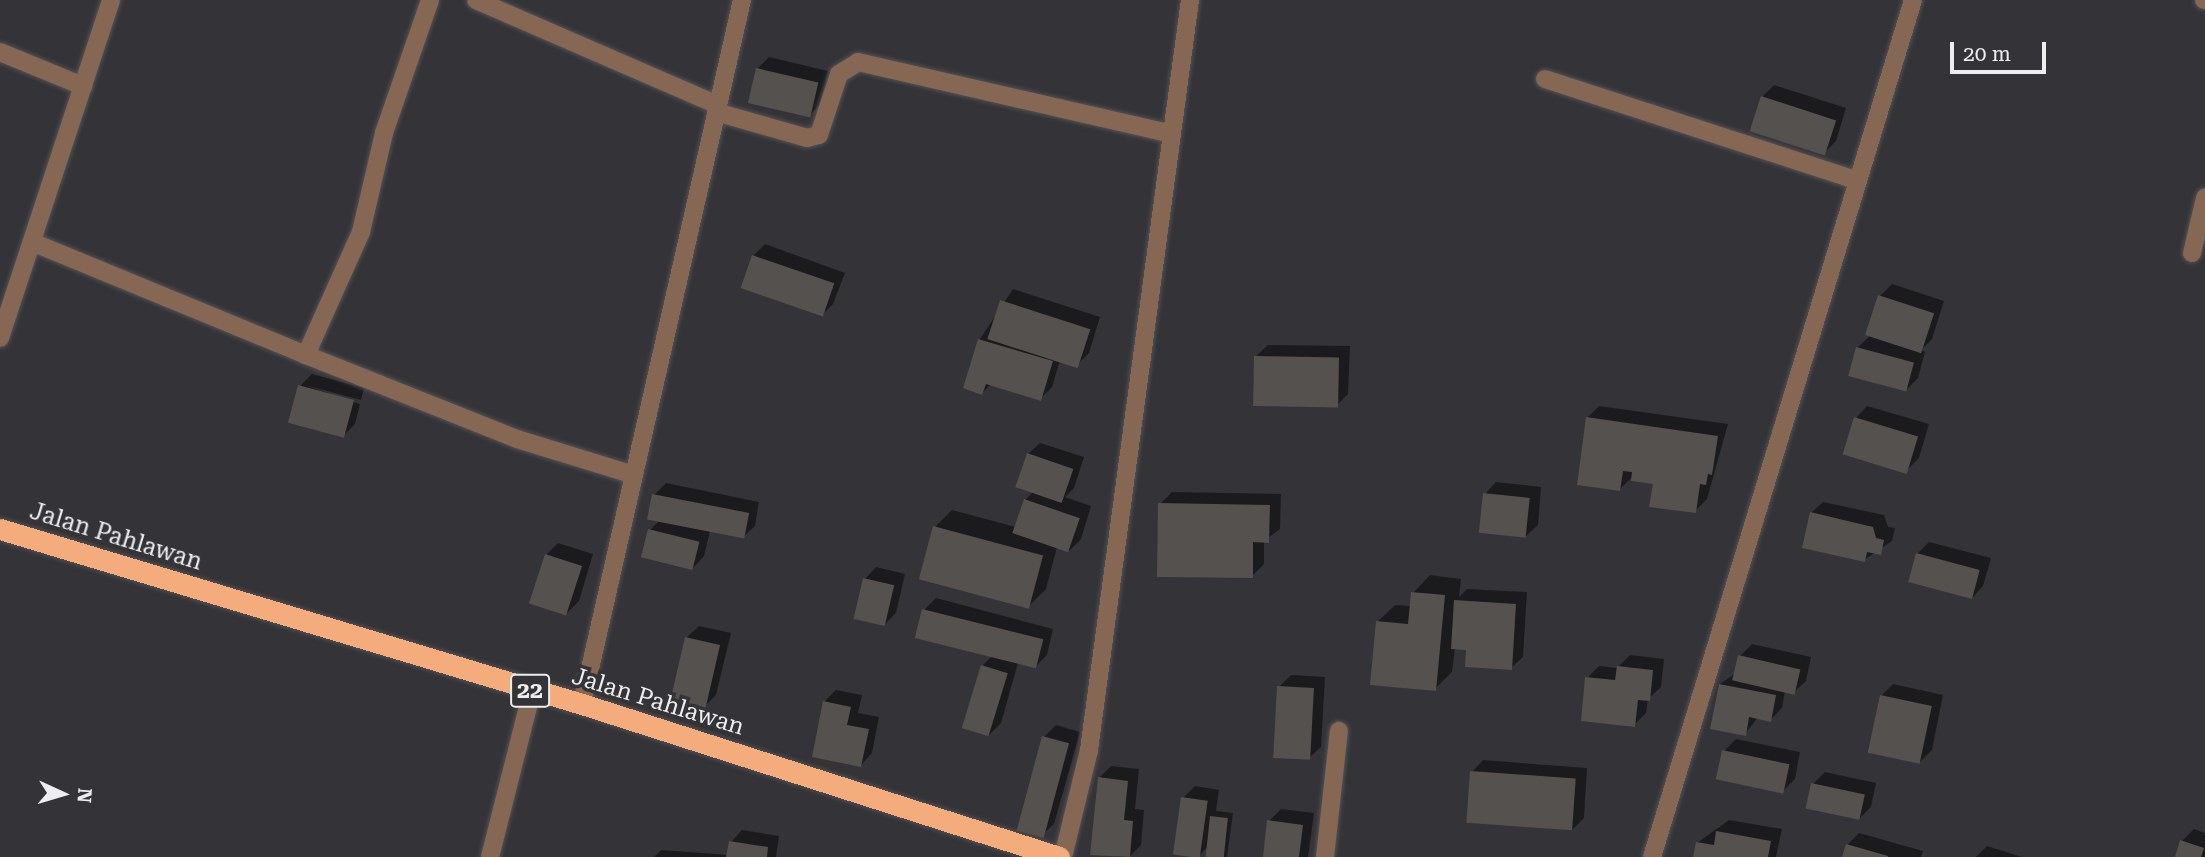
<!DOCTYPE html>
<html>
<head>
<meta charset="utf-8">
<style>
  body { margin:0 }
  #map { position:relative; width:2205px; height:857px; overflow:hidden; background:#343337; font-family:"Roboto Serif",serif }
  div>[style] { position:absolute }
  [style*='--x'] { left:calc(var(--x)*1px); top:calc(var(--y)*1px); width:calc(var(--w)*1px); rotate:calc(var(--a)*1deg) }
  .shadow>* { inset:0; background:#0007 }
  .building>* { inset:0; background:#54514e; transform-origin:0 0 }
  .roads { filter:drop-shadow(0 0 2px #525155) drop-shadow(0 0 2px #525155) }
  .minor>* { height:18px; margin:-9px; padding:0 9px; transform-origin:9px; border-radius:9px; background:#856754 }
  .highway>* { height:21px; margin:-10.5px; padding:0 10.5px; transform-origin:10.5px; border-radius:10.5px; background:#f4ac7c }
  span { translate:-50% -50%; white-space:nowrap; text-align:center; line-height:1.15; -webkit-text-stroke:7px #343337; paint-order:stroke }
  .shield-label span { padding:2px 5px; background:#343337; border:2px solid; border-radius:5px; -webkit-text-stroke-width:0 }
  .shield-label { font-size:23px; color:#eeeef0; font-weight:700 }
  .street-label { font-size:24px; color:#eeeef0 }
  .north { position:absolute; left:28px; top:759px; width:70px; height:70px; -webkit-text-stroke:5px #343337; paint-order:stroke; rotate:94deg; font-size:19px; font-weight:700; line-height:28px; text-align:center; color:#eeeef0 }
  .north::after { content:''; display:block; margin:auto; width:24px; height:32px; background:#eeeef0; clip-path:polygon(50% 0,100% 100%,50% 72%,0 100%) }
  .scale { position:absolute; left:1950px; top:42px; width:96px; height:32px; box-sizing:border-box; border:4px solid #eeeef0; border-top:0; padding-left:9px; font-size:21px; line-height:24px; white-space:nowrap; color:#eeeef0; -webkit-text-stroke:5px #343337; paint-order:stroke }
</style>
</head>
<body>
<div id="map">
  <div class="shadow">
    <i style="clip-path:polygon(769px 57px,828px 71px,820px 104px,809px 116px,757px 69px)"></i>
    <i style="clip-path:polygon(1774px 85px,1846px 108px,1836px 141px,1825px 152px,1762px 97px)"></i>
    <i style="clip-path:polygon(765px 244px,845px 273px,833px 304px,822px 315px,753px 256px)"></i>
    <i style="clip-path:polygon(1892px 284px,1944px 301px,1932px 339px,1921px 350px,1925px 352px,1918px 378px,1906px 390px,1857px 348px,1871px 335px,1880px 296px)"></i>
    <i style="clip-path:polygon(1013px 289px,1100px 317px,1089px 353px,1077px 365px,1060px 360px,1052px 387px,1040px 399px,991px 384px,982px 393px,965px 387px,980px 339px)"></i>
    <i style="clip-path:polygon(1268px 345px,1350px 346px,1348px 394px,1336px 406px,1256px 356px)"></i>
    <i style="clip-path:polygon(312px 374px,364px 388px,361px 400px,305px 385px,360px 404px,355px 424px,343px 436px,300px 386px)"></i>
    <i style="clip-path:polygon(1599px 406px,1728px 424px,1707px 499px,1695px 511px,1655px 483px,1634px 475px,1620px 489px,1587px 418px)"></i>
    <i style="clip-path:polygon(1867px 406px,1929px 424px,1919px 458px,1907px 470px,1856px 418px)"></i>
    <i style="clip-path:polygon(1040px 443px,1084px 457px,1074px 488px,1065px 497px,1091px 506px,1081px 539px,1069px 551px,1057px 547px,1046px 589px,1028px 607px,935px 527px,952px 510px,1016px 527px,1025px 500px,1034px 491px,1028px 454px)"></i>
    <i style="clip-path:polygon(1496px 482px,1541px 487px,1538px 525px,1526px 536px,1485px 494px)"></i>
    <i style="clip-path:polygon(666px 483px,759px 502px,755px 526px,743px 537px,710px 531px,704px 556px,693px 568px,650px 530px,659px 521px,654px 495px)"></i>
    <i style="clip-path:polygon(1172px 492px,1281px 494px,1280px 529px,1264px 541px,1264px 564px,1252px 576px,1160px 504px)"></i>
    <i style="clip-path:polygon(1823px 502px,1884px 515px,1888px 527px,1895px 528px,1892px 541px,1864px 560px,1811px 513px)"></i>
    <i style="clip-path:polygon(1929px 542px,1991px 558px,1983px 586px,1972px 598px,1917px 554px)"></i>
    <i style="clip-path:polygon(558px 543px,593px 554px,579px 601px,567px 613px,546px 555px)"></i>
    <i style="clip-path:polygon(876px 567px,905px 574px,896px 613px,884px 625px,865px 579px)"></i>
    <i style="clip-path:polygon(1430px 575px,1461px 579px,1459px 597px,1467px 589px,1527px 592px,1523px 657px,1511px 668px,1468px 648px,1455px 648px,1452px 672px,1435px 689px,1377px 622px,1395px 605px,1411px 606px,1413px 593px)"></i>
    <i style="clip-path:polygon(936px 598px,1053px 629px,1047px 655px,1035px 667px,1018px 663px,1001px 723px,989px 735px,982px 666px,992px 656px,924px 610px)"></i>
    <i style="clip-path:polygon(699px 626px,731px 633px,716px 695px,704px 707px,687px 637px)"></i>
    <i style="clip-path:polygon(1752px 644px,1811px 657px,1806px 681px,1794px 692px,1785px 691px,1782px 708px,1770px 720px,1758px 717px,1745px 734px,1720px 684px,1736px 673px,1740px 656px)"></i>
    <i style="clip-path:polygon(1630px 655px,1664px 659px,1661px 687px,1648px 699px,1646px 713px,1634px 725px,1587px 678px,1599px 666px,1617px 668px)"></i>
    <i style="clip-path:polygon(1291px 675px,1325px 677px,1321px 747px,1309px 758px,1279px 687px)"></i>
    <i style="clip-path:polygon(1893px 684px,1943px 695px,1932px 750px,1920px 762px,1881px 696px)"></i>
    <i style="clip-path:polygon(836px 690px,862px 695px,858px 713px,879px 717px,872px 753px,861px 765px,824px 702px)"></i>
    <i style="clip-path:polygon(1056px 725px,1080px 732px,1054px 824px,1042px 835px,1044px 737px)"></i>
    <i style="clip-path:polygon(1736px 739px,1800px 752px,1795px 779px,1783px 791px,1724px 751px)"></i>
    <i style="clip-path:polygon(1483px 760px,1587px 768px,1584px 818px,1572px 830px,1472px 772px)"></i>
    <i style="clip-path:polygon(1111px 766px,1139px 769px,1135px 809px,1144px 810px,1141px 845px,1129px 857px,1092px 854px,1099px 778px)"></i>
    <i style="clip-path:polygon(1825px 772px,1876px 783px,1871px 807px,1859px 819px,1813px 784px)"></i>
    <i style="clip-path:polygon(1195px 786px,1219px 790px,1216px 811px,1233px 813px,1227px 857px,1207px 857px,1208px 846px,1199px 856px,1183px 798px)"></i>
    <i style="clip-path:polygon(1281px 809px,1314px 813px,1308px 857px,1265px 857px,1269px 821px)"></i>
    <i style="clip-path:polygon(1729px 820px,1782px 829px,1776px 857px,1695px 857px,1697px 843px)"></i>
    <i style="clip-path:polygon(2194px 829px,2205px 833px,2205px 857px,2177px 857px,2182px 841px)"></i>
    <i style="clip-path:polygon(742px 830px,779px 836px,776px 857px,654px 857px,661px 850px,729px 855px,731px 842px)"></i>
    <i style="clip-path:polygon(1859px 833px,1923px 851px,1921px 857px,1844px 857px,1847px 845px)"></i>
    <i style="clip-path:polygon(1987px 846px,2022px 857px,1976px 857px)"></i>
  </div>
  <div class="building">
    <i style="left:756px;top:68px;width:64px;height:36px;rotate:13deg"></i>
    <i style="left:1761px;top:96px;width:79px;height:37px;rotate:18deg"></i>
    <i style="left:752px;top:255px;width:87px;height:35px;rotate:19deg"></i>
    <i style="left:1878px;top:295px;width:59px;height:42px;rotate:18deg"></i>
    <i style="left:1000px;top:300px;width:95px;height:41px;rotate:18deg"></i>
    <i style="clip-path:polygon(978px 339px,1053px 361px,1041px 401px,986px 384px,982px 395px,963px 388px)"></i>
    <i style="left:1856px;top:347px;width:60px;height:30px;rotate:15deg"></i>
    <i style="left:1254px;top:356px;width:85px;height:50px;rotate:1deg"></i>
    <i style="left:298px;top:385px;width:58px;height:39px;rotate:15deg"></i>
    <i style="clip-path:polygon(1586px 417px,1718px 436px,1712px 475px,1708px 474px,1706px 485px,1700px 484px,1696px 513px,1649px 507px,1653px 484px,1631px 481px,1632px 472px,1623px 471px,1620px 491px,1577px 485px)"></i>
    <i style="left:1854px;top:417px;width:67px;height:39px;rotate:17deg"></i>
    <i style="left:1027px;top:453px;width:49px;height:36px;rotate:19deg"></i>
    <i style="left:1483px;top:493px;width:47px;height:40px;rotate:6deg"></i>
    <i style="left:652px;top:494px;width:99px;height:26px;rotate:11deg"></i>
    <i style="left:1024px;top:499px;width:59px;height:36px;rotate:19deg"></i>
    <i style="clip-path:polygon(1158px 503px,1270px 505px,1269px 543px,1253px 542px,1253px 578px,1157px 577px)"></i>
    <i style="clip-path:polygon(1810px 512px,1873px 527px,1876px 538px,1884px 540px,1881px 555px,1867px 552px,1865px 562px,1802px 548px)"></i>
    <i style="left:933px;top:526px;width:114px;height:55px;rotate:15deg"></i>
    <i style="left:648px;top:529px;width:53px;height:29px;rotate:14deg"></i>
    <i style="left:1916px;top:553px;width:66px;height:30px;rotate:15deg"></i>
    <i style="left:545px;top:554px;width:39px;height:52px;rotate:18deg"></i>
    <i style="left:863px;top:578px;width:32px;height:42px;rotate:13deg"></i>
    <i style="clip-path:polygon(1411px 592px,1445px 595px,1436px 691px,1370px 685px,1376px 621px,1408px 624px)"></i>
    <i style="clip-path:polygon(1454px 600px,1516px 604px,1512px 670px,1465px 667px,1466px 650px,1451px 649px)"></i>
    <i style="left:922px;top:609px;width:125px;height:30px;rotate:14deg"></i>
    <i style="left:685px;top:637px;width:36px;height:65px;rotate:13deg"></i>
    <i style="left:1738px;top:655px;width:64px;height:26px;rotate:13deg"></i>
    <i style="left:981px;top:665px;width:28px;height:66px;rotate:17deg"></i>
    <i style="clip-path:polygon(1617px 666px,1653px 670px,1650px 701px,1638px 700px,1635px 727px,1581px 721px,1585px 677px,1615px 680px)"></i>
    <i style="clip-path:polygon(1719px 684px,1776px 695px,1771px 722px,1749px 717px,1746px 736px,1710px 729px)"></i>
    <i style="left:1277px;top:686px;width:37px;height:72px;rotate:3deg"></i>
    <i style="left:1880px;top:695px;width:53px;height:59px;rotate:12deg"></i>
    <i style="clip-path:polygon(823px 701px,851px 707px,847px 725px,869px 729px,861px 767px,812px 757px)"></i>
    <i style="left:1042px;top:736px;width:28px;height:98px;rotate:15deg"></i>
    <i style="left:1722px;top:750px;width:69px;height:30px;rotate:12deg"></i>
    <i style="left:1470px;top:771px;width:106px;height:52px;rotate:4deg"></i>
    <i style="clip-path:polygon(1098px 777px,1128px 781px,1124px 820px,1133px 821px,1130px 857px,1090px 855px)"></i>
    <i style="left:1811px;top:783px;width:55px;height:26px;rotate:12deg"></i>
    <i style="left:1181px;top:797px;width:27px;height:58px;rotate:8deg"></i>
    <i style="left:1210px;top:816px;width:18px;height:41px;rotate:6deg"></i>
    <i style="clip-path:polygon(1267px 820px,1303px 825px,1299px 857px,1263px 857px)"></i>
    <i style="clip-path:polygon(1716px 831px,1771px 841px,1768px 857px,1693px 857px,1696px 842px,1714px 845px)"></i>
    <i style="clip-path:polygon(2180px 840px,2204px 848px,2201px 857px,2175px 857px)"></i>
    <i style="clip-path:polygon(729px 841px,768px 847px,767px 857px,726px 857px)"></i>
    <i style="clip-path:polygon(1846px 844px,1888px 856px,1888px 857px,1842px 857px)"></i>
  </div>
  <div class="roads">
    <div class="minor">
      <i style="--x:430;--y:0;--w:141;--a:109.1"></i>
      <i style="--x:384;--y:133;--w:102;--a:103.1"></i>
      <i style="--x:361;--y:232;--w:135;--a:114.1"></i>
      <i style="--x:306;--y:355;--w:227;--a:21.7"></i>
      <i style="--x:517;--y:439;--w:122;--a:17.1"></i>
      <i style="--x:476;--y:0;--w:264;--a:23.5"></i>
      <i style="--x:2204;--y:0;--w:1;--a:0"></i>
      <i style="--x:0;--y:52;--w:90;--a:22.3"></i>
      <i style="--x:1545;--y:79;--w:329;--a:18"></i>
      <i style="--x:716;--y:112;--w:95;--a:15.9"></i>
      <i style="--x:807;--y:138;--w:12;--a:-14"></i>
      <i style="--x:819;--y:135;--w:64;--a:-71.8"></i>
      <i style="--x:839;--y:74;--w:22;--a:-32"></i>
      <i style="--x:858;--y:62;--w:322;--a:12.9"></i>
      <i style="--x:32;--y:242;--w:296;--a:22.4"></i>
      <i style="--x:2192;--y:253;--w:57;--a:-76.7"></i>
      <i style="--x:0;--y:338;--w:356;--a:-71.8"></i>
      <i style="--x:582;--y:704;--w:722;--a:-77.2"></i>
      <i style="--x:490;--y:857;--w:171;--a:-75.8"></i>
      <i style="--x:1063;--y:857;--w:110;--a:-76.3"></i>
      <i style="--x:1089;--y:750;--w:757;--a:-82.33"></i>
      <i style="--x:1325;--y:857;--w:127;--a:-83.7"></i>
      <i style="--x:1652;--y:857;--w:896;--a:-73.06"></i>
    </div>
    <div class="highway">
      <i style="--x:0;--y:529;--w:608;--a:16.74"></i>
      <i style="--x:582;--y:704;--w:501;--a:17.78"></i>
    </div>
  </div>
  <div class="shield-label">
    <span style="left:530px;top:691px">22</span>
  </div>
  <div class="street-label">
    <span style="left:116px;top:537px;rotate:17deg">Jalan Pahlawan</span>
    <span style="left:658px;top:702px;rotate:17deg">Jalan Pahlawan</span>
  </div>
  <div class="north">N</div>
  <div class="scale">20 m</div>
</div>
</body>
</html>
